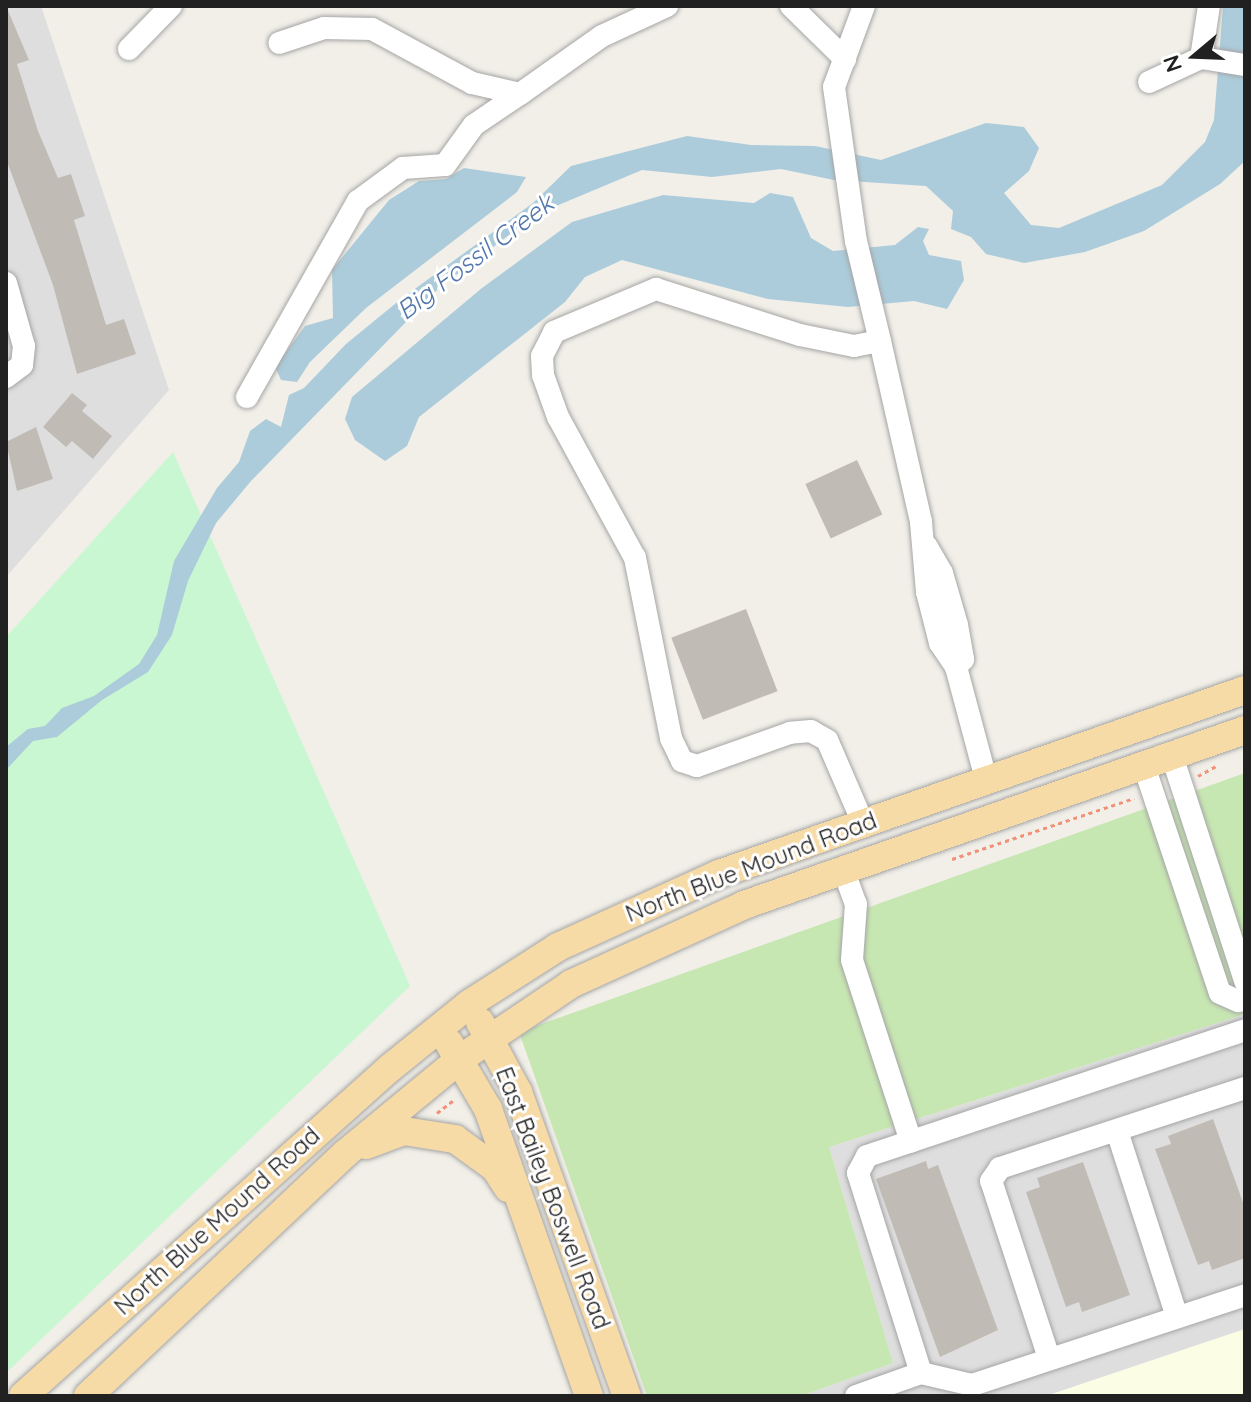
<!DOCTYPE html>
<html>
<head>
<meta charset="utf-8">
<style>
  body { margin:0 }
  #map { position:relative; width:1251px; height:1402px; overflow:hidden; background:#f1efe8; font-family:Quicksand,sans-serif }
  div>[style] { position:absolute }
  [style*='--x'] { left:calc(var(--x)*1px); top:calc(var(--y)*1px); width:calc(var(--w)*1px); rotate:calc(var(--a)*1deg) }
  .residential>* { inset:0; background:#dfdede }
  .education>* { inset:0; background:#fbfde5 }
  .grass>* { inset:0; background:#c7e7b2 }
  .park>* { inset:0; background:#c9f7d1 }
  .water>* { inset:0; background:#acccdb }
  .building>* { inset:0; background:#c1bbb5; transform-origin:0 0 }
  .path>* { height:3px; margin-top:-1.5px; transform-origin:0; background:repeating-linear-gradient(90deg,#f29078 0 4px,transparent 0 8px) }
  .roads { filter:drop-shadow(0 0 2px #a5a5a5) drop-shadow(0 0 2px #a5a5a5) }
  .minor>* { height:22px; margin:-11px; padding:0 11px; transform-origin:11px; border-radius:11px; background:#fff }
  .major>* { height:28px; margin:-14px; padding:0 14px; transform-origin:14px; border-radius:14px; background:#f7dba7 }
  span { translate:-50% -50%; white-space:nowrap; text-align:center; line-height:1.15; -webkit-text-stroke:6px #fff; paint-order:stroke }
  .street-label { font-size:24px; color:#212121 }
  .water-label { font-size:26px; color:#5277ac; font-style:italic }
  .frame { position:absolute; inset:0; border:8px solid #212121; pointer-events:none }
  .north { position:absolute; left:1155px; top:16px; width:80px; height:80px; -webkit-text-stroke:6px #fff; paint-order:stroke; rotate:251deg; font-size:22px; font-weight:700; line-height:32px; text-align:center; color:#212121 }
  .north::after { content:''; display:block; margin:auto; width:28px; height:36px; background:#212121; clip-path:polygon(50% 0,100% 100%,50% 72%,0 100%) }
</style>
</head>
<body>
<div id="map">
  <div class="residential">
    <i style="clip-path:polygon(6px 6px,41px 6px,169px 390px,6px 577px)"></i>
    <i style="clip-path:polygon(1245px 1014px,1245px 1329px,1046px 1396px,801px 1396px,893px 1363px,829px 1147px)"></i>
  </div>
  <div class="education">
    <i style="clip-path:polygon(1245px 1329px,1245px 1396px,1046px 1396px)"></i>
  </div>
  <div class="grass">
    <i style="clip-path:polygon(1245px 773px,1245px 1014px,829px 1147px,893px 1363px,801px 1396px,647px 1396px,519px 1032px)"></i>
  </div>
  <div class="park">
    <i style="clip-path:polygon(173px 452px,410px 986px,6px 1373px,6px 637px)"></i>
  </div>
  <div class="water">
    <i style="clip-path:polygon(1223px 6px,1245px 6px,1245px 161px,1220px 184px,1144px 231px,1085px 252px,1024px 263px,986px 254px,971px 237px,951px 229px,953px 211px,926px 186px,834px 180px,781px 169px,712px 177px,642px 170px,537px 214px,440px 287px,251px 481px,216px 523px,188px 581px,172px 635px,148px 672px,102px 700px,57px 737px,33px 741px,6px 770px,6px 747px,28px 729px,45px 726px,62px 708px,94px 696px,139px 664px,157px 635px,174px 561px,217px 488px,239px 462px,250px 431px,266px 419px,281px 427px,289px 395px,304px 388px,346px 344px,401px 299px,533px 203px,571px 166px,687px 136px,751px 145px,815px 146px,881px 160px,986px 123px,1024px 127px,1039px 148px,1029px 171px,1004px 193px,1031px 225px,1059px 228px,1162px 185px,1205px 142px,1214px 120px)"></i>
    <i style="clip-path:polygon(464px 168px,526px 177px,517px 192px,366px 308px,310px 362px,297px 382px,281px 380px,275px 367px,305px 326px,333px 318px,332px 270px,389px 200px,419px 181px,446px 179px)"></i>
    <i style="clip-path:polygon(770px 193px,793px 197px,811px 238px,833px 251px,895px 245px,918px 227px,929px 229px,923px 241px,929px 255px,961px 261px,964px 280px,947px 309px,914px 301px,848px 307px,768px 299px,622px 260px,585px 277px,565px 302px,419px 417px,407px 446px,385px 461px,355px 440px,345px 419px,352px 397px,482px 288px,572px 222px,663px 195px,754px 203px)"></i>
  </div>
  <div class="building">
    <i style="clip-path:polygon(6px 6px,29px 60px,17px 64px,38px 131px,58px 178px,71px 174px,85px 216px,74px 220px,106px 325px,124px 319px,136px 354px,77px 374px,53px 285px,6px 159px)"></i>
    <i style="clip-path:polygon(72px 393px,87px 405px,82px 411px,112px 436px,93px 459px,72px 441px,66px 447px,43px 427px)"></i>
    <i style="clip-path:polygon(36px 427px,53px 479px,17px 491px,6px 442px)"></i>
    <i style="left:857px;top:460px;width:60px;height:57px;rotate:65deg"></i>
    <i style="left:746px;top:609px;width:88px;height:80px;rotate:69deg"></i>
    <i style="clip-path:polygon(1213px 1119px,1245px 1208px,1245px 1258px,1212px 1270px,1209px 1261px,1198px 1265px,1155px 1149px,1171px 1144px,1168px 1136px)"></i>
    <i style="clip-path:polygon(926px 1161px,928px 1169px,938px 1165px,998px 1330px,940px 1357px,876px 1179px)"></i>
    <i style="clip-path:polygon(1083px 1162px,1130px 1295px,1082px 1312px,1079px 1302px,1066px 1307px,1026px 1192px,1040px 1187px,1037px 1178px)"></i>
  </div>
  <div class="path">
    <i style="--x:1198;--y:776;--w:21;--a:-29"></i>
    <i style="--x:952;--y:859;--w:192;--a:-18.5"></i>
    <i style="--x:437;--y:1113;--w:24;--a:-38"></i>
  </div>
  <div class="roads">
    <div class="minor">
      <i style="--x:791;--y:6;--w:76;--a:44.5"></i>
      <i style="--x:864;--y:6;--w:86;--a:110.3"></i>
      <i style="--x:834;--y:87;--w:156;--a:81.9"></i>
      <i style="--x:856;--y:241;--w:103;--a:76.5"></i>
      <i style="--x:129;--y:49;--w:60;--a:-45.7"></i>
      <i style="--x:1201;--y:58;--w:45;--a:9"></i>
      <i style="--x:1149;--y:82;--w:57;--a:-24.8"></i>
      <i style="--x:1201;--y:58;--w:53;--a:-81.3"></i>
      <i style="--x:520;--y:94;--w:100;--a:-35.3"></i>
      <i style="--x:602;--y:36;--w:72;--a:-24.8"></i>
      <i style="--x:6;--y:283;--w:66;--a:74.1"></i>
      <i style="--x:24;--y:346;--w:19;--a:96"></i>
      <i style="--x:22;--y:365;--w:20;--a:143"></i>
      <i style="--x:247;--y:397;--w:225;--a:-60.5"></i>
      <i style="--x:358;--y:201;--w:56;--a:-36.3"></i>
      <i style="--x:403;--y:168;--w:42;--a:-4.1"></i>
      <i style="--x:445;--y:165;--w:49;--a:-54.1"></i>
      <i style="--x:474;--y:125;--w:55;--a:-34"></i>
      <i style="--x:520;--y:94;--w:49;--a:-167.1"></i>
      <i style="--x:472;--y:83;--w:114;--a:-151.6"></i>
      <i style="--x:372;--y:29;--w:48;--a:-178.8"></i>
      <i style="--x:324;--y:28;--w:47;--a:161.6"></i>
      <i style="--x:927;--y:547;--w:30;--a:60"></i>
      <i style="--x:942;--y:573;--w:54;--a:73.9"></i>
      <i style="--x:957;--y:625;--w:35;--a:80"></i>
      <i style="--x:963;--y:659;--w:11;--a:131"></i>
      <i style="--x:1172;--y:756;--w:237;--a:72"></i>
      <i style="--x:1144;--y:766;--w:239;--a:71.5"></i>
      <i style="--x:1220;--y:993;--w:20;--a:24"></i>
      <i style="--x:863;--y:823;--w:90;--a:-113.4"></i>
      <i style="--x:827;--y:740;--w:18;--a:-151"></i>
      <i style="--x:811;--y:731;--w:21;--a:175"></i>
      <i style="--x:790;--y:733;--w:99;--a:160.5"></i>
      <i style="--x:697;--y:766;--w:16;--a:-162"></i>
      <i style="--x:682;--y:761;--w:25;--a:-116"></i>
      <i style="--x:671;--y:738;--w:184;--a:-101.3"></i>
      <i style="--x:635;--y:558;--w:161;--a:-118.6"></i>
      <i style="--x:558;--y:417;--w:45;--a:-109.7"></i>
      <i style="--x:543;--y:375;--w:19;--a:-93"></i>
      <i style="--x:542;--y:356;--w:27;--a:-63"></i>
      <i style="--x:554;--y:332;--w:111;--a:-22.9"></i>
      <i style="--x:656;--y:289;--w:151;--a:17.7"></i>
      <i style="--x:800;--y:335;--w:55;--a:11.5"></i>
      <i style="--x:854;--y:346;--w:26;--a:-11"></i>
      <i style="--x:880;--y:341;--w:186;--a:77.2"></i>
      <i style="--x:921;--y:522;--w:70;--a:85.1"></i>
      <i style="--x:927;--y:592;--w:53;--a:75.7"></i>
      <i style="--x:940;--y:643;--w:29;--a:56"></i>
      <i style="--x:956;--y:667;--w:116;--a:75"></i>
      <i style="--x:843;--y:869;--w:37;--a:70"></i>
      <i style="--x:856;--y:904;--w:56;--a:94.1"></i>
      <i style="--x:852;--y:960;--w:191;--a:72"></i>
      <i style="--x:1117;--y:1131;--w:195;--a:72.1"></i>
      <i style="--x:1049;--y:1358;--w:186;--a:-108.1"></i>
      <i style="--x:991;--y:1181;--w:16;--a:-55"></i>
      <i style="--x:1000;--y:1168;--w:258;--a:-18.1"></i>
      <i style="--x:921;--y:1373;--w:52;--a:13.2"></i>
      <i style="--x:972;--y:1385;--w:287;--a:-18.2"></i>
      <i style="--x:856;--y:1396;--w:69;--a:-19.5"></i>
      <i style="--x:921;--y:1373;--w:210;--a:-107.5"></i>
      <i style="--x:858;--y:1173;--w:19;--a:-62"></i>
      <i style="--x:867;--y:1156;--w:398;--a:-18.4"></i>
    </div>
    <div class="major">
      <i style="--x:480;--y:1022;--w:80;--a:61.5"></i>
      <i style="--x:518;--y:1092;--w:323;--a:70.3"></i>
      <i style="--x:449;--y:1043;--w:77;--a:59.4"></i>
      <i style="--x:488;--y:1109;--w:304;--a:70.6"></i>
      <i style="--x:366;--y:1145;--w:40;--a:-20.2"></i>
      <i style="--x:404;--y:1131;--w:52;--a:8.9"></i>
      <i style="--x:455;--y:1139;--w:49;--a:35.9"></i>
      <i style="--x:495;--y:1168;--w:24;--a:57"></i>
      <i style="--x:23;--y:1396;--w:492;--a:-41.8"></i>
      <i style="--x:390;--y:1068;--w:102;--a:-39"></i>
      <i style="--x:469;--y:1004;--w:106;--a:-32.6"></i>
      <i style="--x:558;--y:947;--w:177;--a:-24.4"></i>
      <i style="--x:719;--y:874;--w:557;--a:-19.28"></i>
      <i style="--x:88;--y:1396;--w:354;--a:-43.3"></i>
      <i style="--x:346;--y:1153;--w:148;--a:-39.5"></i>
      <i style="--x:460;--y:1059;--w:134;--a:-34"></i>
      <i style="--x:571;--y:984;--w:190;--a:-24.5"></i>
      <i style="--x:744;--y:905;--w:531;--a:-19.25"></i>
    </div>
  </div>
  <div class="street-label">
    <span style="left:751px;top:867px;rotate:-21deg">North Blue Mound Road</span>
    <span style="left:553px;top:1198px;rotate:69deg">East Bailey Boswell Road</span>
    <span style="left:217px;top:1221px;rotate:-42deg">North Blue Mound Road</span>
  </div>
  <div class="water-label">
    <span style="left:475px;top:257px;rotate:-37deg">Big Fossil Creek</span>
  </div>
  <div class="frame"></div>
  <div class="north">N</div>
</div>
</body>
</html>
